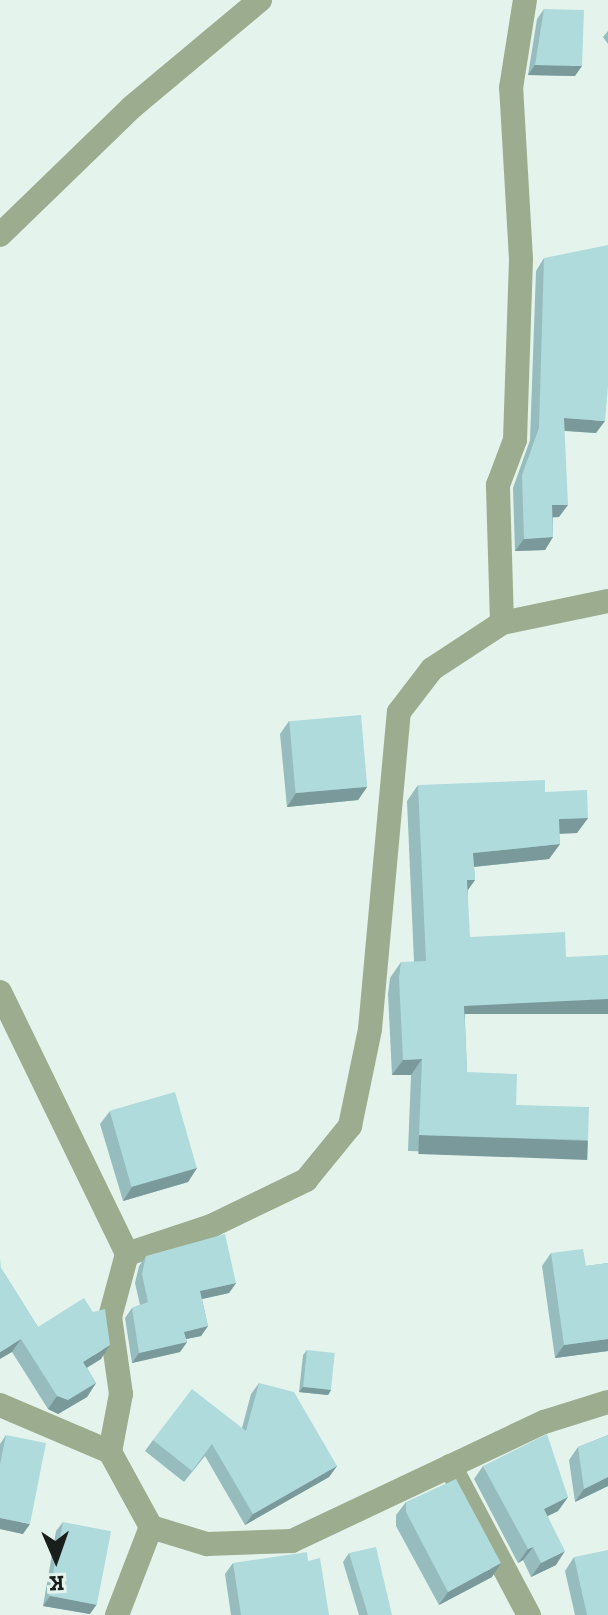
<!DOCTYPE html>
<html>
<head>
<meta charset="utf-8">
<style>
  body { margin:0 }
  #map { position:relative; width:608px; height:1615px; overflow:hidden; background:#e4f4ed; font-family:"Zilla Slab",serif }
  div>[style] { position:absolute }
  [style*='--x'] { left:calc(var(--x)*1px); top:calc(var(--y)*1px); width:calc(var(--w)*1px); rotate:calc(var(--a)*1deg) }
  .minor>* { height:24px; margin:-12px; padding:0 12px; transform-origin:12px; border-radius:12px; background:#9bad8e }
  .wall>* { inset:0; background:#96bcbe }
  .shaded-wall>* { inset:0; background:#7a999b; transform-origin:0 0 }
  .building>* { inset:0; background:#afdbdd; transform-origin:0 0 }
  span { translate:-50% -50%; white-space:nowrap; text-align:center; line-height:1.15; -webkit-text-stroke:6px #e4f4ed; paint-order:stroke }
  .north { position:absolute; left:16px; top:1519px; width:80px; height:80px; -webkit-text-stroke:6px #e4f4ed; paint-order:stroke; rotate:178deg; font-size:22px; font-weight:700; line-height:32px; text-align:center; color:#191f1c }
  .north::after { content:''; display:block; margin:auto; width:28px; height:36px; background:#191f1c; clip-path:polygon(50% 0,100% 100%,50% 72%,0 100%) }
</style>
</head>
<body>
<div id="map">
  <div class="minor">
    <i style="--x:0;--y:235;--w:184;--a:-44.1"></i>
    <i style="--x:132;--y:107;--w:167;--a:-39.9"></i>
    <i style="--x:502;--y:623;--w:108;--a:-11.7"></i>
    <i style="--x:0;--y:992;--w:291;--a:64.1"></i>
    <i style="--x:0;--y:1405;--w:120;--a:23.1"></i>
    <i style="--x:110;--y:1452;--w:85;--a:61.3"></i>
    <i style="--x:151;--y:1527;--w:59;--a:16.9"></i>
    <i style="--x:207;--y:1544;--w:85;--a:-2"></i>
    <i style="--x:292;--y:1541;--w:279;--a:-25.3"></i>
    <i style="--x:544;--y:1422;--w:67;--a:-17.4"></i>
    <i style="--x:110;--y:1452;--w:59;--a:-79.3"></i>
    <i style="--x:121;--y:1394;--w:78;--a:-98.1"></i>
    <i style="--x:110;--y:1317;--w:65;--a:-74.9"></i>
    <i style="--x:127;--y:1254;--w:89;--a:-18.4"></i>
    <i style="--x:211;--y:1226;--w:106;--a:-25.8"></i>
    <i style="--x:306;--y:1180;--w:70;--a:-50.8"></i>
    <i style="--x:350;--y:1126;--w:99;--a:-78.3"></i>
    <i style="--x:370;--y:1029;--w:318;--a:-84.8"></i>
    <i style="--x:399;--y:712;--w:54;--a:-52.5"></i>
    <i style="--x:432;--y:669;--w:84;--a:-33.3"></i>
    <i style="--x:502;--y:623;--w:138;--a:-91.7"></i>
    <i style="--x:498;--y:485;--w:48;--a:-69.3"></i>
    <i style="--x:515;--y:440;--w:181;--a:-88.1"></i>
    <i style="--x:521;--y:259;--w:171;--a:-93.3"></i>
    <i style="--x:511;--y:88;--w:89;--a:-81"></i>
    <i style="--x:450;--y:1466;--w:169;--a:62.1"></i>
    <i style="--x:117;--y:1615;--w:94;--a:-68.9"></i>
  </div>
  <div class="wall">
    <i style="clip-path:polygon(544px 9px,575px 76px,528px 75px,537px 19px)"></i>
    <i style="clip-path:polygon(608px 31px,608px 44px,603px 37px)"></i>
    <i style="clip-path:polygon(544px 258px,596px 433px,564px 431px,559px 517px,553px 517px,553px 537px,545px 550px,515px 551px,513px 488px,530px 440px,536px 271px)"></i>
    <i style="clip-path:polygon(289px 721px,367px 787px,358px 800px,287px 807px,280px 734px)"></i>
    <i style="clip-path:polygon(418px 785px,545px 792px,588px 818px,577px 833px,559px 834px,560px 844px,549px 859px,474px 867px,475px 880px,468px 890px,465px 1021px,467px 1072px,516px 1105px,588px 1140px,577px 1156px,408px 1151px,411px 1075px,392px 1075px,388px 994px,390px 978px,401px 962px,414px 962px,407px 801px)"></i>
    <i style="clip-path:polygon(110px 1111px,197px 1168px,188px 1182px,123px 1201px,100px 1124px)"></i>
    <i style="clip-path:polygon(551px 1253px,586px 1266px,608px 1263px,608px 1351px,555px 1358px,542px 1266px)"></i>
    <i style="clip-path:polygon(146px 1256px,236px 1283px,229px 1293px,202px 1299px,208px 1326px,201px 1336px,186px 1339px,187px 1342px,180px 1352px,132px 1363px,125px 1318px,132px 1308px,140px 1305px,135px 1283px,139px 1266px)"></i>
    <i style="clip-path:polygon(1px 1268px,38px 1327px,101px 1359px,87px 1368px,96px 1383px,87px 1397px,58px 1414px,48px 1409px,12px 1352px)"></i>
    <i style="clip-path:polygon(307px 1350px,331px 1390px,328px 1395px,299px 1392px,303px 1355px)"></i>
    <i style="clip-path:polygon(259px 1383px,337px 1466px,329px 1477px,245px 1525px,205px 1456px,184px 1482px,145px 1451px,153px 1440px,242px 1428px,251px 1394px)"></i>
    <i style="clip-path:polygon(6px 1435px,23px 1534px,0 1529px,0 1444px)"></i>
    <i style="clip-path:polygon(608px 1435px,608px 1487px,608px 1486px,575px 1502px,569px 1460px,578px 1447px)"></i>
    <i style="clip-path:polygon(483px 1466px,568px 1497px,558px 1511px,548px 1516px,556px 1565px,531px 1577px,523px 1560px,518px 1563px,474px 1479px)"></i>
    <i style="clip-path:polygon(406px 1502px,492px 1577px,439px 1605px,396px 1526px,396px 1515px)"></i>
    <i style="clip-path:polygon(63px 1522px,90px 1614px,43px 1606px,56px 1531px)"></i>
    <i style="clip-path:polygon(349px 1553px,392px 1615px,359px 1615px,343px 1562px)"></i>
    <i style="clip-path:polygon(574px 1557px,608px 1615px,575px 1615px,565px 1571px)"></i>
    <i style="clip-path:polygon(308px 1561px,329px 1615px,231px 1615px,225px 1574px,233px 1563px)"></i>
  </div>
  <div class="shaded-wall">
    <i style="clip-path:polygon(535px 65px,582px 66px,575px 76px,528px 75px)"></i>
    <i style="clip-path:polygon(564px 418px,605px 421px,596px 433px,555px 430px)"></i>
    <i style="clip-path:polygon(552px 505px,568px 505px,559px 517px,544px 518px)"></i>
    <i style="clip-path:polygon(553px 537px,545px 550px,515px 551px,524px 539px)"></i>
    <i style="clip-path:polygon(367px 787px,358px 800px,287px 807px,296px 793px)"></i>
    <i style="clip-path:polygon(588px 818px,577px 833px,548px 834px,559px 819px)"></i>
    <i style="clip-path:polygon(560px 844px,549px 859px,462px 868px,473px 853px)"></i>
    <i style="clip-path:polygon(467px 880px,475px 880px,464px 895px)"></i>
    <i style="left:608px;top:999px;width:15px;height:144px;rotate:90deg"></i>
    <i style="clip-path:polygon(422px 1059px,411px 1075px,392px 1075px,403px 1060px)"></i>
    <i style="left:419px;top:1135px;width:169px;height:19px;rotate:2deg"></i>
    <i style="clip-path:polygon(197px 1168px,188px 1182px,123px 1201px,132px 1187px)"></i>
    <i style="clip-path:polygon(236px 1283px,229px 1293px,193px 1301px,200px 1291px)"></i>
    <i style="clip-path:polygon(208px 1326px,201px 1336px,177px 1341px,184px 1332px)"></i>
    <i style="clip-path:polygon(21px 1339px,12px 1352px,0 1359px,0 1352px)"></i>
    <i style="clip-path:polygon(608px 1339px,608px 1351px,555px 1358px,564px 1345px)"></i>
    <i style="clip-path:polygon(187px 1342px,180px 1352px,132px 1363px,139px 1353px)"></i>
    <i style="clip-path:polygon(110px 1345px,101px 1359px,74px 1375px,83px 1362px)"></i>
    <i style="clip-path:polygon(96px 1383px,87px 1397px,58px 1414px,48px 1409px,57px 1396px)"></i>
    <i style="clip-path:polygon(303px 1387px,331px 1390px,328px 1395px,299px 1392px)"></i>
    <i style="clip-path:polygon(337px 1466px,329px 1477px,245px 1525px,253px 1514px)"></i>
    <i style="clip-path:polygon(608px 1477px,608px 1486px,575px 1502px,584px 1489px)"></i>
    <i style="clip-path:polygon(568px 1497px,558px 1511px,535px 1522px,544px 1509px)"></i>
    <i style="clip-path:polygon(0 1518px,30px 1524px,23px 1534px,0 1529px)"></i>
    <i style="clip-path:polygon(533px 1547px,523px 1560px,518px 1563px,528px 1549px)"></i>
    <i style="clip-path:polygon(565px 1551px,556px 1565px,531px 1577px,541px 1563px)"></i>
    <i style="clip-path:polygon(501px 1563px,492px 1577px,439px 1605px,448px 1592px)"></i>
    <i style="clip-path:polygon(50px 1596px,97px 1604px,90px 1614px,43px 1606px)"></i>
  </div>
  <div class="building">
    <i style="clip-path:polygon(544px 9px,584px 10px,582px 66px,535px 65px)"></i>
    <i style="clip-path:polygon(608px 245px,608px 386px,605px 421px,564px 418px,568px 505px,552px 505px,553px 537px,524px 539px,522px 475px,539px 428px,544px 258px)"></i>
    <i style="left:361px;top:715px;width:72px;height:72px;rotate:85deg"></i>
    <i style="clip-path:polygon(545px 780px,545px 792px,587px 790px,588px 818px,559px 819px,560px 844px,473px 853px,475px 880px,467px 880px,470px 937px,565px 932px,566px 957px,608px 955px,608px 999px,464px 1006px,467px 1072px,517px 1074px,516px 1105px,589px 1107px,588px 1140px,419px 1135px,422px 1059px,403px 1060px,399px 978px,401px 962px,426px 961px,418px 785px)"></i>
    <i style="left:175px;top:1092px;width:79px;height:68px;rotate:74deg"></i>
    <i style="clip-path:polygon(225px 1234px,236px 1283px,200px 1291px,208px 1326px,184px 1332px,187px 1342px,139px 1353px,132px 1308px,148px 1302px,142px 1274px,146px 1256px)"></i>
    <i style="clip-path:polygon(583px 1249px,586px 1266px,608px 1263px,608px 1339px,564px 1345px,551px 1253px)"></i>
    <i style="clip-path:polygon(0 1258px,1px 1268px,38px 1327px,84px 1298px,93px 1312px,105px 1309px,110px 1345px,83px 1362px,96px 1383px,68px 1400px,57px 1396px,21px 1339px,0 1352px)"></i>
    <i style="left:307px;top:1350px;width:28px;height:37px;rotate:6deg"></i>
    <i style="clip-path:polygon(259px 1383px,294px 1392px,337px 1466px,253px 1514px,212px 1444px,192px 1471px,153px 1440px,192px 1389px,246px 1431px)"></i>
    <i style="clip-path:polygon(547px 1434px,568px 1497px,544px 1509px,565px 1551px,541px 1563px,533px 1547px,528px 1549px,483px 1466px)"></i>
    <i style="clip-path:polygon(6px 1435px,46px 1443px,30px 1524px,0 1518px,0 1465px)"></i>
    <i style="clip-path:polygon(608px 1435px,608px 1477px,584px 1489px,578px 1447px)"></i>
    <i style="clip-path:polygon(456px 1479px,501px 1563px,448px 1592px,406px 1512px,406px 1502px)"></i>
    <i style="left:63px;top:1522px;width:49px;height:75px;rotate:11deg"></i>
    <i style="clip-path:polygon(376px 1547px,392px 1615px,368px 1615px,349px 1553px)"></i>
    <i style="clip-path:polygon(608px 1550px,608px 1615px,587px 1615px,574px 1557px)"></i>
    <i style="clip-path:polygon(307px 1552px,308px 1561px,320px 1558px,329px 1615px,241px 1615px,233px 1563px)"></i>
  </div>
  <div class="north">K</div>
</div>
</body>
</html>
